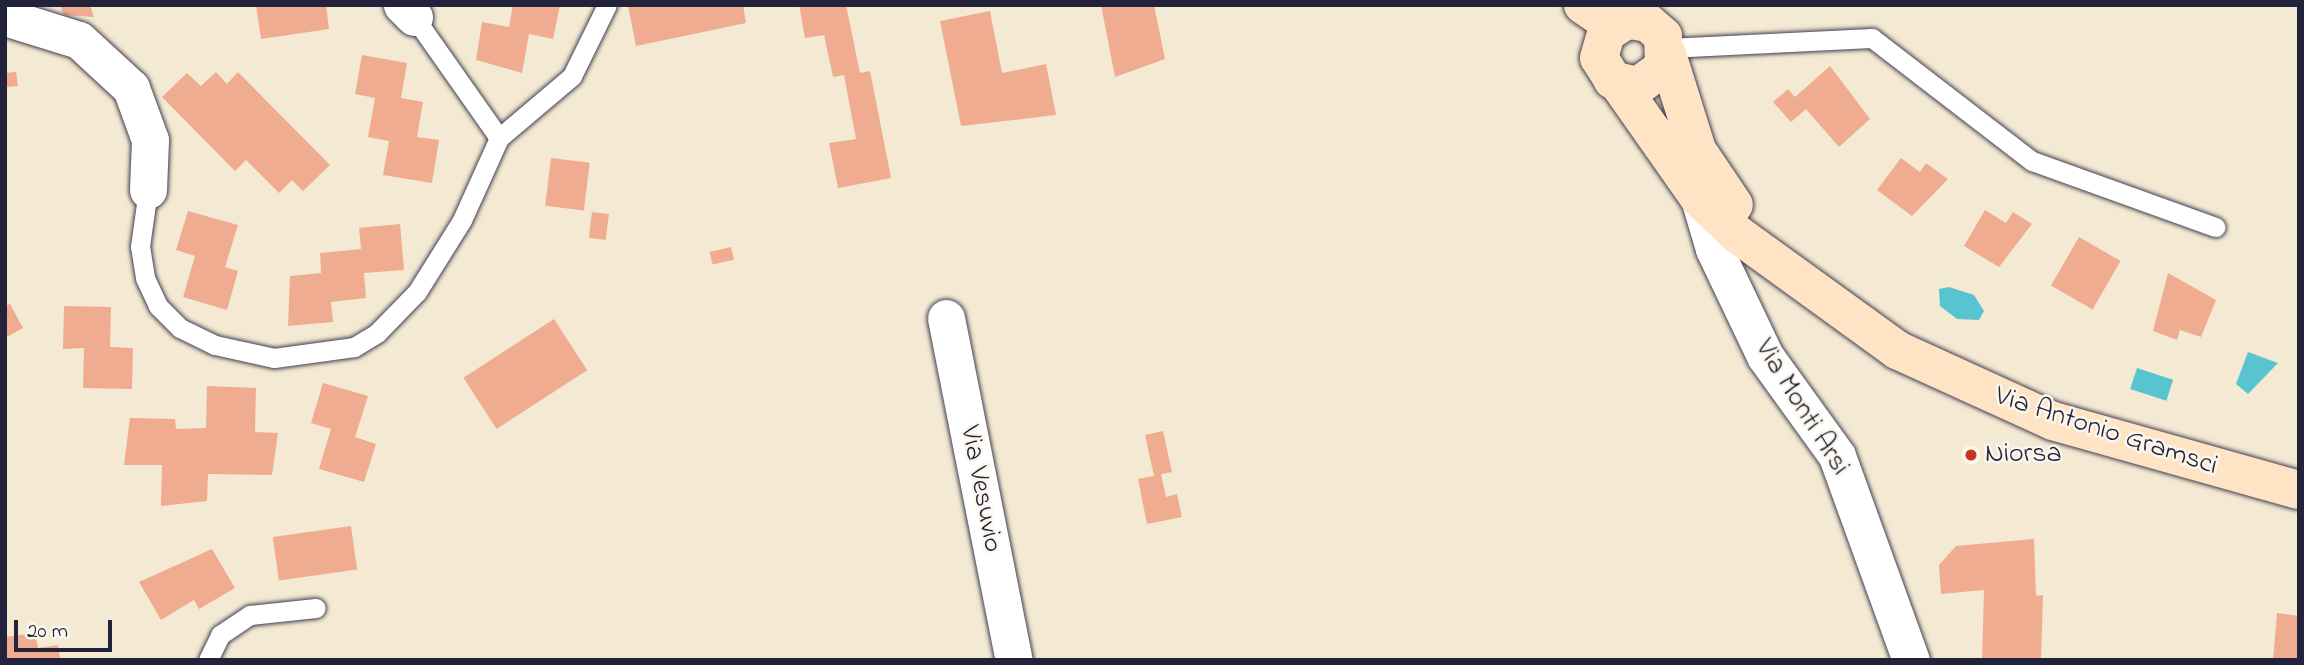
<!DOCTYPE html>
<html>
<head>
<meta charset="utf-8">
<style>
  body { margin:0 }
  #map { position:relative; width:2304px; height:665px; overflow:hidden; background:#f4e9d2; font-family:"Indie Flower",sans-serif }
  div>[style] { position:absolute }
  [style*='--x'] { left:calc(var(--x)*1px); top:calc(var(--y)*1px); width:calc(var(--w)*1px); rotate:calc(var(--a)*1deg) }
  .water>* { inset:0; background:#57c4cf; transform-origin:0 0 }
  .building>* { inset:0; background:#f0ac90; transform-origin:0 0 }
  .roads { filter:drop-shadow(0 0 2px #424052) drop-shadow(0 0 2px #424052) }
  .lane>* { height:19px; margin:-9.5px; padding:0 9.5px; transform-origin:9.5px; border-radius:9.5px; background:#fff }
  .street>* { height:37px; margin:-18.5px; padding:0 18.5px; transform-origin:18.5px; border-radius:18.5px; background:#fff }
  .secondary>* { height:38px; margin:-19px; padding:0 19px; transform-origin:19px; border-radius:19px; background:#fee4c5 }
  .dots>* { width:19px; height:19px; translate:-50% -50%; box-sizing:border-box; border:4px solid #fbf7ec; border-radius:50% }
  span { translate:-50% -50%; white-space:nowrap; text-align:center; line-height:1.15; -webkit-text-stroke:5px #fbf7ec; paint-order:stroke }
  .street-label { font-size:28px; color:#22223b }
  .poi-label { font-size:28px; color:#22223b }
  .left { translate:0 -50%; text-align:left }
  .frame { position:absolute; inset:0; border:7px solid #22223b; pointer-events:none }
  .scale { position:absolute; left:14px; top:620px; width:98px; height:32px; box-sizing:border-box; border:4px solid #22223b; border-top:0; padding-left:9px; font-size:21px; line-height:24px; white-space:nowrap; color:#22223b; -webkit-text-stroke:5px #fbf7ec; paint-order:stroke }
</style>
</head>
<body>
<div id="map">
  <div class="water">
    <i style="clip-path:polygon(1949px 287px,1974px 295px,1984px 311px,1979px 320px,1957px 319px,1940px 306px,1939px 289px)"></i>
    <i style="clip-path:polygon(2248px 352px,2278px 363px,2248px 394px,2236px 384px)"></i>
    <i style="left:2137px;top:368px;width:38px;height:22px;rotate:18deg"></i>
  </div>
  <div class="building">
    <i style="clip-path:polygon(60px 5px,90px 5px,94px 17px,64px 15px)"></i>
    <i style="clip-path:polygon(256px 5px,326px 5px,329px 29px,261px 39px)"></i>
    <i style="clip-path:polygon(513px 5px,560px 5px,553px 39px,529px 34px,522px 73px,476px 60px,482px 22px,509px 27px)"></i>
    <i style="clip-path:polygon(628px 5px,743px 5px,746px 23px,636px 46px)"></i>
    <i style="clip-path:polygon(799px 5px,846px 5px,860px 73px,870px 71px,891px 178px,838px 188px,829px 143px,856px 139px,844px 75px,833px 77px,824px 35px,805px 38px)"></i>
    <i style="clip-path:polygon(1101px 5px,1154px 5px,1165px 59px,1115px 77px)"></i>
    <i style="clip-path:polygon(990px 11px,1002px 73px,1046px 64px,1056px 115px,961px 126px,940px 21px)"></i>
    <i style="clip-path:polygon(362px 55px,407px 63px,401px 98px,423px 102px,417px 137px,439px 140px,432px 183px,383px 175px,389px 141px,368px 137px,375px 98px,355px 94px)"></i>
    <i style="clip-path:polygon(1830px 66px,1870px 119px,1839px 147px,1806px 109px,1791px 122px,1773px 102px,1788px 89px,1795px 97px)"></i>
    <i style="clip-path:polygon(16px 72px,18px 86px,5px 87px,5px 73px)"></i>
    <i style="clip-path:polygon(216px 72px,227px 84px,238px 72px,330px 165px,303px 191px,292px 180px,279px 193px,246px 160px,235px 171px,162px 97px,187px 73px,201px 86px)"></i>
    <i style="left:551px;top:158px;width:39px;height:48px;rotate:7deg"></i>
    <i style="clip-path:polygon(1901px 158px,1920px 172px,1926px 163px,1948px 179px,1912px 216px,1877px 190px)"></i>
    <i style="clip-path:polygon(1985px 210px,2006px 223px,2013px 212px,2032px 224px,1999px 267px,1964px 246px)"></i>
    <i style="clip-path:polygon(188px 211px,238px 225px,225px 267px,238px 271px,227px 310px,183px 297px,195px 256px,176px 250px)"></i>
    <i style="left:592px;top:212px;width:17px;height:26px;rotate:7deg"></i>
    <i style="clip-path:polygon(400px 224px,404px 270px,364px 273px,366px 298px,331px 302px,333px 322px,288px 326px,290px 276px,321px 273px,320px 253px,361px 249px,359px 228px)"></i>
    <i style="left:2079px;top:237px;width:48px;height:56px;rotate:30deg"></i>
    <i style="left:731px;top:247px;width:13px;height:22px;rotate:77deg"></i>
    <i style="clip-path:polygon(2168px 273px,2216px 300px,2201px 337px,2180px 330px,2177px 340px,2153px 331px)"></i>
    <i style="clip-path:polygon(10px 304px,23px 328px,5px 338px,5px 306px)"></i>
    <i style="clip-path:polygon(64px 306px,111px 307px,110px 347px,133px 348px,132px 389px,83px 388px,84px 348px,63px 349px)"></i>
    <i style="left:554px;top:319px;width:61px;height:108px;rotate:57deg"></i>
    <i style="clip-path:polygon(323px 383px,368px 396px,355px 437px,376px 444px,364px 482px,319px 469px,331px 429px,311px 423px)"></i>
    <i style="clip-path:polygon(207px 386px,256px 388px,255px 432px,278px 433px,272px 475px,208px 474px,207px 501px,161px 506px,162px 465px,124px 465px,130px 418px,175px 419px,176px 429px,206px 428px)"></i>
    <i style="clip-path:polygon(1163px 431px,1172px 472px,1161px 474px,1166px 497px,1177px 494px,1182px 517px,1147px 524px,1138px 479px,1154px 476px,1145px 435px)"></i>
    <i style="left:351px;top:526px;width:44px;height:79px;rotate:82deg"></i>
    <i style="clip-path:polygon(2034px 539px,2036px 596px,2043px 595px,2041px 660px,1982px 660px,1984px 590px,1941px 594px,1939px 565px,1956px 546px)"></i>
    <i style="clip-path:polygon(212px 549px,235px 588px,199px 609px,194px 600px,161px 620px,139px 582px)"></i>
    <i style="clip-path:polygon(2277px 613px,2299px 616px,2299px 660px,2273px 660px)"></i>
    <i style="clip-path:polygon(35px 633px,38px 648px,58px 645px,60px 660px,5px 660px,5px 637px)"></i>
  </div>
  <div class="roads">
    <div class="lane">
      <i style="--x:414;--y:17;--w:148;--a:54.9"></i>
      <i style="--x:1667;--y:48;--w:205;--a:-2.8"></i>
      <i style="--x:1872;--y:38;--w:202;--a:37.6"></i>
      <i style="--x:2032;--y:161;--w:195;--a:19.8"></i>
      <i style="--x:148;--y:190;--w:57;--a:98.1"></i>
      <i style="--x:140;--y:246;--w:32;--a:81"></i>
      <i style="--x:145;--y:278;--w:31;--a:65"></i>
      <i style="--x:158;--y:306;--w:31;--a:45"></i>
      <i style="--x:180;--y:328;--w:39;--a:26"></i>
      <i style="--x:215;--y:345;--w:60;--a:12.4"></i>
      <i style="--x:274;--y:358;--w:81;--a:-7.8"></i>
      <i style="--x:354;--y:347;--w:27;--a:-31"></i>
      <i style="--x:377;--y:333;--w:57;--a:-45.7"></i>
      <i style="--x:417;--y:292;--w:85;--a:-58"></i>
      <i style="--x:462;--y:220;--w:90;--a:-65.7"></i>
      <i style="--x:499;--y:138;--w:96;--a:-40.3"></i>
      <i style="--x:572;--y:76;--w:79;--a:-63.8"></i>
      <i style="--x:208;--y:660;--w:28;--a:-64"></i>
      <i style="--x:220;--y:635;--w:36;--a:-34"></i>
      <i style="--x:250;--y:615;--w:66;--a:-6.1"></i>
    </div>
    <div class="street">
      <i style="--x:402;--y:5;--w:17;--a:45"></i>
      <i style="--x:5;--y:17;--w:77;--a:17.3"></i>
      <i style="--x:79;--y:40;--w:71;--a:42.7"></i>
      <i style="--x:131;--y:88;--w:55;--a:69.9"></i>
      <i style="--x:150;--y:140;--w:50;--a:92.3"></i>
      <i style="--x:1699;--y:198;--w:53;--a:73.6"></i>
      <i style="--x:1714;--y:249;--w:119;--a:64.5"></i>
      <i style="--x:1765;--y:356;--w:123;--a:54.2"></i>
      <i style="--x:1837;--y:456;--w:217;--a:70.1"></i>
      <i style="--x:946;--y:318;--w:349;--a:78.8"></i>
    </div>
    <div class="secondary">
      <i style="--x:1583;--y:5;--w:18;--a:34"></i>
      <i style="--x:1598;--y:15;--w:51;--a:9.1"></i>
      <i style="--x:1648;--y:23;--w:20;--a:41"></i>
      <i style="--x:1663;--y:36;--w:31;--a:88"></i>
      <i style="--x:1664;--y:67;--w:32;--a:144"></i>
      <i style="--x:1638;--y:86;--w:26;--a:-167"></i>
      <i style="--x:1613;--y:80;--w:26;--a:-122"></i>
      <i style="--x:1599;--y:58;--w:26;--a:-74"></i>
      <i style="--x:1606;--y:33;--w:26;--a:-32"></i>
      <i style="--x:1667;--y:54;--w:101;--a:72.6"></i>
      <i style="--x:1697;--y:150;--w:66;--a:56.1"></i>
      <i style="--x:1619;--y:84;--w:139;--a:54.9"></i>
      <i style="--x:1699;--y:198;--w:52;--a:43.5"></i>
      <i style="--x:1737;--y:234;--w:198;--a:35.9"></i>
      <i style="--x:1897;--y:350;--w:171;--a:24.5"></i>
      <i style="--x:2053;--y:421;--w:255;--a:15.7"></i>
    </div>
  </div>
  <div class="dots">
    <i style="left:1971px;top:455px;background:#c8321e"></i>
  </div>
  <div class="street-label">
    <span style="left:1801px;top:408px;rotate:58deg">Via Monti Arsi</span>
    <span style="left:2106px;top:432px;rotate:18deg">Via Antonio Gramsci</span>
    <span style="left:980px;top:489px;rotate:79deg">Via Vesuvio</span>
  </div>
  <div class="poi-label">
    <span class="left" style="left:1985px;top:455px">Niorsa</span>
  </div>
  <div class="frame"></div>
  <div class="scale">20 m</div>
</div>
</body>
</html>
